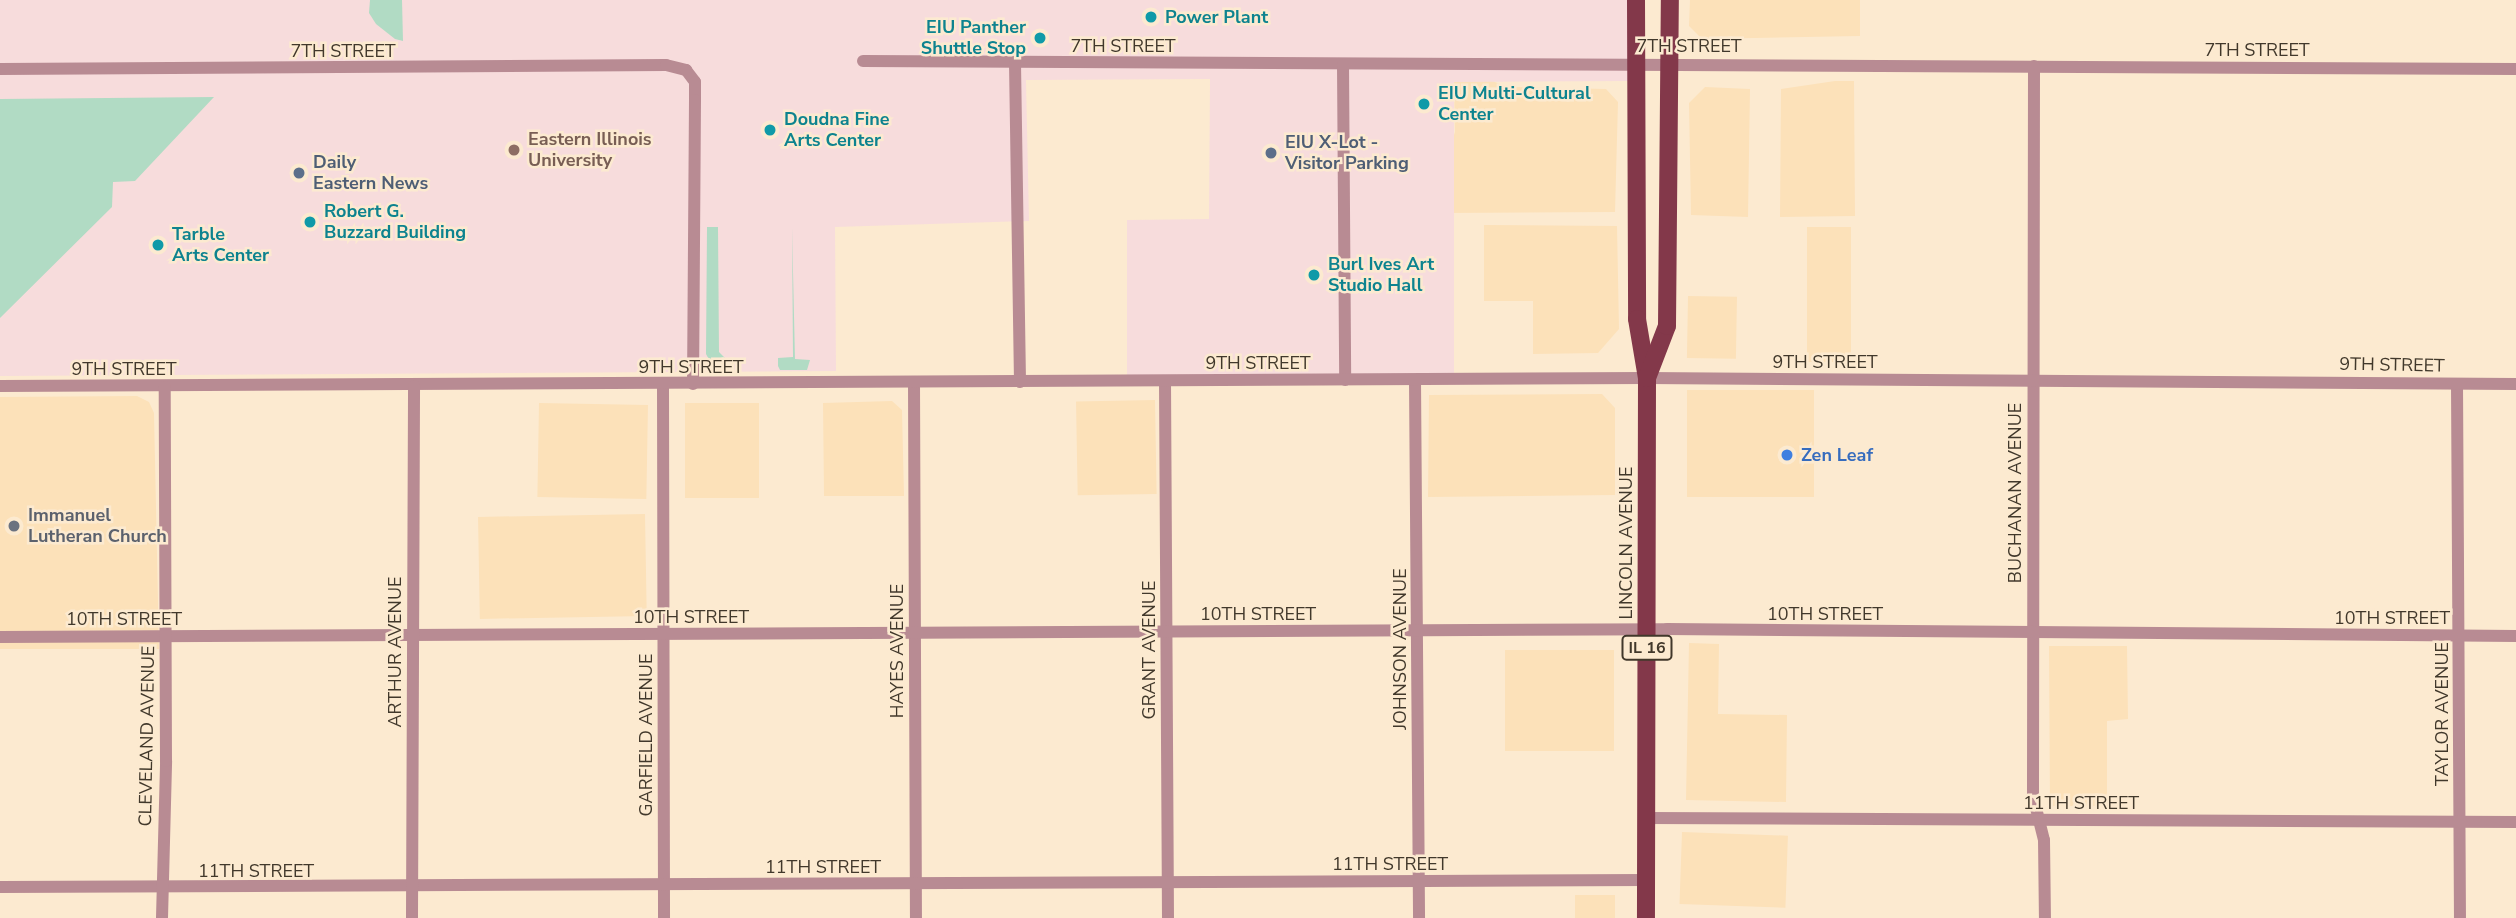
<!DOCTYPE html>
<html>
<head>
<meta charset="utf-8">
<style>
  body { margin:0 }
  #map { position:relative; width:2516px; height:918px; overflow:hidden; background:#fcead0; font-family:"Nunito Sans",sans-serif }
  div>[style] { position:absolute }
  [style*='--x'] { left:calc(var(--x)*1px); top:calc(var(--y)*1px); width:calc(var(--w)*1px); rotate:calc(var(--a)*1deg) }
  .built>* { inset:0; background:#fce1b9; transform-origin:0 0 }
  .education>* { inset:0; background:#f7dcdc }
  .green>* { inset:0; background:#b1dbc4 }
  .minor>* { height:12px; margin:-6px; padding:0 6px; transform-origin:6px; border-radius:6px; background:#b88b93 }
  .primary>* { height:18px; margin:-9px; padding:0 9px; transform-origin:9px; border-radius:9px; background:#83384a }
  .dots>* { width:19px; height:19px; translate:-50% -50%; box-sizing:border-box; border:4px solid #fcead0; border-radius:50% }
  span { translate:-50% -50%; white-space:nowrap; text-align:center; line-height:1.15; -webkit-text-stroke:5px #fcead0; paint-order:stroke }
  .shield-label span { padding:2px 5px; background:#fcead0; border:2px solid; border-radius:5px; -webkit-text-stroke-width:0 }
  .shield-label { font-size:16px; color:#41382b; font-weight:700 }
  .culture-label { font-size:18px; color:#0d838f; font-weight:700 }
  .left { translate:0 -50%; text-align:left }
  .right { translate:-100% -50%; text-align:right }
  .street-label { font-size:18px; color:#41382b }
  .education-label { font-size:18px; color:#785e54; font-weight:700 }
  .service-label { font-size:18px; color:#4e5e75; font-weight:700 }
  .shop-label { font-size:18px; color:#366cbe; font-weight:700 }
  .worship-label { font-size:18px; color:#5b616d; font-weight:700 }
</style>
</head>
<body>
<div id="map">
  <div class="built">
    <i style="clip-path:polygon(1690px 0,1860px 0,1860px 36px,1702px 39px,1689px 26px)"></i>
    <i style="clip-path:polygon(1492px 81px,1508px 87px,1606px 89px,1618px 102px,1615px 212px,1445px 213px,1444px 166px,1455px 132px,1454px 82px)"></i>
    <i style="clip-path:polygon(1835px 81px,1854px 81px,1855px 216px,1780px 217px,1781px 89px)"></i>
    <i style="clip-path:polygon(1705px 87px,1750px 89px,1748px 217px,1691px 215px,1689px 103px)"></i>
    <i style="clip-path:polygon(1484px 225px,1617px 226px,1619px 329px,1598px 353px,1533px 354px,1533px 301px,1484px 301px)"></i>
    <i style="left:1807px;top:227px;width:44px;height:135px"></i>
    <i style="left:1688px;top:296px;width:49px;height:62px;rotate:1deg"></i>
    <i style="left:1687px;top:390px;width:127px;height:107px"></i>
    <i style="clip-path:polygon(1602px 394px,1615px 408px,1615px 495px,1428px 497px,1429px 395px)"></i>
    <i style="clip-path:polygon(137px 396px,149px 402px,154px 413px,159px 649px,0 649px,0 397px)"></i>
    <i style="left:1155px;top:400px;width:94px;height:79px;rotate:89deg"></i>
    <i style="clip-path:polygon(892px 401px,902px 410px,904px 496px,824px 496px,823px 403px)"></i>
    <i style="left:539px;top:403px;width:109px;height:94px;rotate:1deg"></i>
    <i style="left:685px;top:403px;width:74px;height:95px"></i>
    <i style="left:645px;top:514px;width:102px;height:167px;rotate:89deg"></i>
    <i style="clip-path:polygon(1689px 643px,1719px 644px,1718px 714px,1787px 715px,1786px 802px,1686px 800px)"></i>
    <i style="clip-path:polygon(2049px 646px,2127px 646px,2128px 719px,2107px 721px,2107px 806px,2050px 806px)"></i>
    <i style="left:1614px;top:650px;width:101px;height:109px;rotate:90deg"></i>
    <i style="left:1682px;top:832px;width:106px;height:72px;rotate:2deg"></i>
    <i style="left:1575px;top:895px;width:40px;height:23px"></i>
  </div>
  <div class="education">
    <i style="clip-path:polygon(0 0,1628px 0,1628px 81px,1454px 82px,1454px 375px,1127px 375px,1127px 220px,1209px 219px,1210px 79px,1026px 80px,1029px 221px,835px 227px,836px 371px,0 376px)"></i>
  </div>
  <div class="green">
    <i style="clip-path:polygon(370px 0,402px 0,403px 41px,395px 39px,376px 24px,369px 13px)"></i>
    <i style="clip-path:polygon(214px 97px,135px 181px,113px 182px,112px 207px,0 318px,0 99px)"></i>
    <i style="clip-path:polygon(707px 227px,718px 227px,719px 352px,725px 358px,732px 358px,731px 370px,713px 367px,706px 354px)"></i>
    <i style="clip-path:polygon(792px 227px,795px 359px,810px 360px,807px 370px,780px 370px,778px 366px,778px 358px,793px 357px)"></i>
  </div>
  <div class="minor">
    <i style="--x:863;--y:61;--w:1653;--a:0.28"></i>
    <i style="--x:1015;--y:63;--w:319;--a:89.1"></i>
    <i style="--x:1343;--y:65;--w:315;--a:89.6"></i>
    <i style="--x:2034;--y:66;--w:730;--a:90.08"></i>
    <i style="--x:2033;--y:796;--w:45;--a:76"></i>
    <i style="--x:2044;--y:840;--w:78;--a:89.3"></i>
    <i style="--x:0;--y:69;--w:666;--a:-0.34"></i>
    <i style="--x:666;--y:65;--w:21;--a:14"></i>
    <i style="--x:686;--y:70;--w:15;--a:53"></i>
    <i style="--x:695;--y:82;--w:18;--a:90"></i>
    <i style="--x:695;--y:100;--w:284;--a:90.4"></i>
    <i style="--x:1415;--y:380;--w:538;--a:89.57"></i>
    <i style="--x:1165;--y:381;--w:537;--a:89.68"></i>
    <i style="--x:914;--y:383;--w:535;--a:89.79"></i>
    <i style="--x:663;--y:384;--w:534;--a:89.89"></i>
    <i style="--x:2457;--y:384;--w:534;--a:89.68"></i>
    <i style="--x:0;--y:386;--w:1647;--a:-0.28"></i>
    <i style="--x:1647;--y:378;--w:869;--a:0.4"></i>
    <i style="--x:0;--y:637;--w:1667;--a:-0.27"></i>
    <i style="--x:1667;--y:629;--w:849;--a:0.47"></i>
    <i style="--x:1646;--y:818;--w:870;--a:0.26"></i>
    <i style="--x:0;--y:887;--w:1646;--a:-0.24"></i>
    <i style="--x:162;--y:918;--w:157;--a:-88.5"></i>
    <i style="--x:166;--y:761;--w:374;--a:-90.2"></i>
    <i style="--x:412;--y:918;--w:532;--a:-89.78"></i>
  </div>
  <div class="primary">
    <i style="--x:1636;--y:0;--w:319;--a:89.8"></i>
    <i style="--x:1637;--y:319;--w:60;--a:80.4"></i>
    <i style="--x:1647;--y:378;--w:540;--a:90.11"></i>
    <i style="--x:1647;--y:378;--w:56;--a:-69"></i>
    <i style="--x:1667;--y:326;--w:326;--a:-89.5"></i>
  </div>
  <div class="dots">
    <i style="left:1151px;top:17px;background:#0f9aa8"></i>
    <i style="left:1040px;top:38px;background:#0f9aa8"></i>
    <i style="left:1424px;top:104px;background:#0f9aa8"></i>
    <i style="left:770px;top:130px;background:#0f9aa8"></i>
    <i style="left:514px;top:150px;background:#8d6e63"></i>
    <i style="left:1271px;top:153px;background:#5c6f8a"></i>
    <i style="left:299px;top:173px;background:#5c6f8a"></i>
    <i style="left:310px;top:222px;background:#0f9aa8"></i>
    <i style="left:158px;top:245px;background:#0f9aa8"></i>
    <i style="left:1314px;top:275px;background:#0f9aa8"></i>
    <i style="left:1787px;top:455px;background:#3f7fe0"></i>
    <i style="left:14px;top:526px;background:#6b7280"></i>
  </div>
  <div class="shield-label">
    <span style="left:1647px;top:648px">IL 16</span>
  </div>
  <div class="culture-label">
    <span class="left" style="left:1165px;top:17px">Power Plant</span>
    <span class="right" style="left:1026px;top:38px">EIU Panther<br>Shuttle Stop</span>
    <span class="left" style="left:1438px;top:104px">EIU Multi-Cultural<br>Center</span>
    <span class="left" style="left:784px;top:130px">Doudna Fine<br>Arts Center</span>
    <span class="left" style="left:324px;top:222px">Robert G.<br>Buzzard Building</span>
    <span class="left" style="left:172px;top:245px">Tarble<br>Arts Center</span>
    <span class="left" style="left:1328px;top:275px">Burl Ives Art<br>Studio Hall</span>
  </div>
  <div class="street-label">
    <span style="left:1123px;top:46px">7TH STREET</span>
    <span style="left:1689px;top:46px">7TH STREET</span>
    <span style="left:2257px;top:50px">7TH STREET</span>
    <span style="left:343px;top:51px">7TH STREET</span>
    <span style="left:1825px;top:362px">9TH STREET</span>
    <span style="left:1258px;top:363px">9TH STREET</span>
    <span style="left:2392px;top:365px;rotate:1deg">9TH STREET</span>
    <span style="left:691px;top:367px">9TH STREET</span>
    <span style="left:124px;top:369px">9TH STREET</span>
    <span style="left:2015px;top:493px;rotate:-90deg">BUCHANAN AVENUE</span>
    <span style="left:1626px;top:543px;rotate:-90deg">LINCOLN AVENUE</span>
    <span style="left:1258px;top:614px">10TH STREET</span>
    <span style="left:1825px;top:614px">10TH STREET</span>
    <span style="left:691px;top:617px">10TH STREET</span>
    <span style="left:2392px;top:618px">10TH STREET</span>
    <span style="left:124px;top:619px">10TH STREET</span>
    <span style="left:1400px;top:649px;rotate:-90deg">JOHNSON AVENUE</span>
    <span style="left:1149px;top:650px;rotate:-90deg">GRANT AVENUE</span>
    <span style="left:897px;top:651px;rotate:-90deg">HAYES AVENUE</span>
    <span style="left:395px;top:652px;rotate:-90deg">ARTHUR AVENUE</span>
    <span style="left:2442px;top:714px;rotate:-90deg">TAYLOR AVENUE</span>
    <span style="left:646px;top:735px;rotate:-90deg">GARFIELD AVENUE</span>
    <span style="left:147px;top:736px;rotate:-89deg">CLEVELAND AVENUE</span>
    <span style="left:2081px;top:803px">11TH STREET</span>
    <span style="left:1390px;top:864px">11TH STREET</span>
    <span style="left:823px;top:867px">11TH STREET</span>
    <span style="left:256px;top:871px">11TH STREET</span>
  </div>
  <div class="education-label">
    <span class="left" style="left:528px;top:150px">Eastern Illinois<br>University</span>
  </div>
  <div class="service-label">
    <span class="left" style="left:1285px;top:153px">EIU X-Lot -<br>Visitor Parking</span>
    <span class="left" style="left:313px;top:173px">Daily<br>Eastern News</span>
  </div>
  <div class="shop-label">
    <span class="left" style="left:1801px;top:455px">Zen Leaf</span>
  </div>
  <div class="worship-label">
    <span class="left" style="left:28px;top:526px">Immanuel<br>Lutheran Church</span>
  </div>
</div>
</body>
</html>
